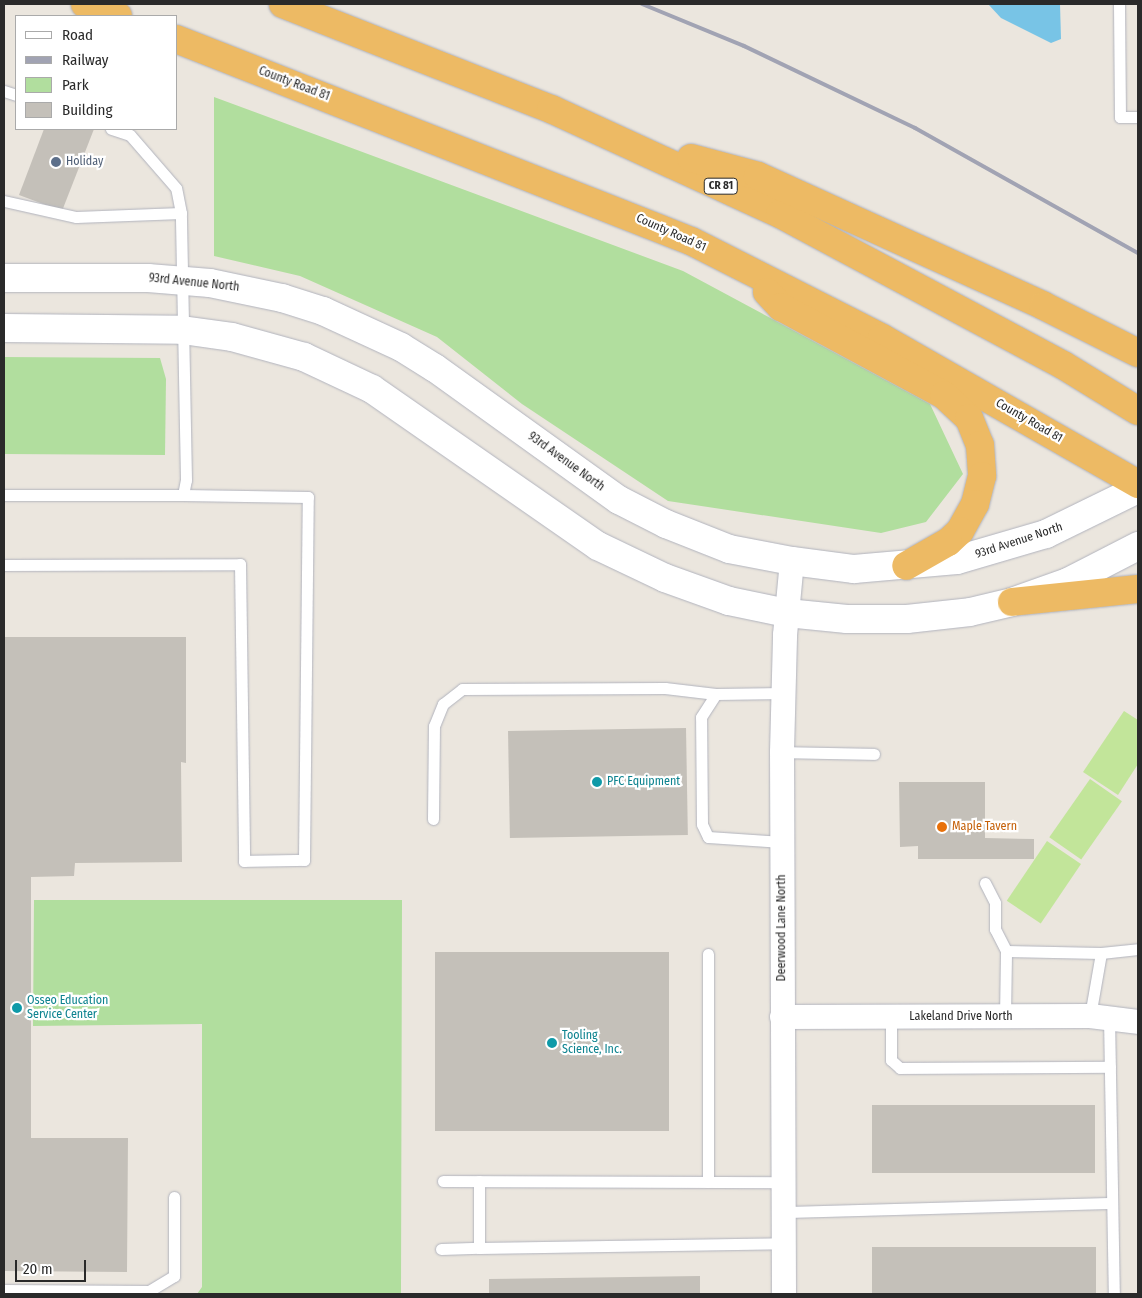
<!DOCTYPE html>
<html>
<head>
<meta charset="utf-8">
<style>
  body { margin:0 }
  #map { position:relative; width:1142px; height:1298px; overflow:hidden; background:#ebe6de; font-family:"Fira Sans Condensed",sans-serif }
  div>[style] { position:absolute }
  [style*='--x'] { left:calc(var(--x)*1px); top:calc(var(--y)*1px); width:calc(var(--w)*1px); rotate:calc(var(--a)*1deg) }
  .green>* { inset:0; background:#b1de9e }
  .pitch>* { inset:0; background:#c2e59a; transform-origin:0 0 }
  .water>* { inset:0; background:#78c4e6 }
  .building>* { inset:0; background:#c4c0b9; transform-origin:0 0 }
  .roads { filter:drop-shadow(0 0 1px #b1b3bd) drop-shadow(0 0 1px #b1b3bd) }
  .service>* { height:11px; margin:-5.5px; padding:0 5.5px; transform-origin:5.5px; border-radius:5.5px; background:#fff }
  .minor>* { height:24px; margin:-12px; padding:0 12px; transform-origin:12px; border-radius:12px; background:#fff }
  .tertiary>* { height:28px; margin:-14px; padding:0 14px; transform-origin:14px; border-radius:14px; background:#fff }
  .trunk>* { height:28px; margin:-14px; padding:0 14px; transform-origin:14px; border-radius:14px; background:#edba64 }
  .rail>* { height:4px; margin:-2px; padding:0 2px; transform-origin:2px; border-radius:2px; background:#a1a3b3 }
  .dots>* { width:14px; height:14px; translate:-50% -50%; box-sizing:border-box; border:2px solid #fff; border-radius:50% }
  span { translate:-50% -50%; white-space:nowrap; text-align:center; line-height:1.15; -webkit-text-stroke:4.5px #fff; paint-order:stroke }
  .shield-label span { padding:1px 4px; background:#fff; border:1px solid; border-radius:4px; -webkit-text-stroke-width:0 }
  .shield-label { font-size:11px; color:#2a2a2a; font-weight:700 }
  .street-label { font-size:12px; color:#2a2a2a }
  .service-label { font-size:12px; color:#4e5e75 }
  .left { translate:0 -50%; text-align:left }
  .culture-label { font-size:12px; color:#0d838f }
  .food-label { font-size:12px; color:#c56008 }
  .frame { position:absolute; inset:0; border:5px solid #2a2a2a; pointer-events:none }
  .legend { position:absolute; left:15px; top:15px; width:162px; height:115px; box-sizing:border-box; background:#fff; border:1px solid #aaa; margin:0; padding:6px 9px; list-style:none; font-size:15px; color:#2a2a2a }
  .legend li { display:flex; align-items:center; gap:10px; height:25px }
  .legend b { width:25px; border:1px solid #aaa }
  .scale { position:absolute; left:15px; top:1260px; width:71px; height:22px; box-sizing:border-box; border:2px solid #2a2a2a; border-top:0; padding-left:6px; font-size:15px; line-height:18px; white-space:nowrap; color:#2a2a2a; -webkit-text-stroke:4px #fff; paint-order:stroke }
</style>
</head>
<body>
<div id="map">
  <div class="green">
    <i style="clip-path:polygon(214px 97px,683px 271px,930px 404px,963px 474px,926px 522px,881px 533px,668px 501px,522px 404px,437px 337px,300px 276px,214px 256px)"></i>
    <i style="clip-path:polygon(4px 357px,160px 358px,166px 379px,165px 455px,4px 454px)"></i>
    <i style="clip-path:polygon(34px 900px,402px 900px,401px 1294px,197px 1294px,202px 1287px,202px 1024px,33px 1026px)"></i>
  </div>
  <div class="pitch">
    <i style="clip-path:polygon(1124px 711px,1138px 720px,1138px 764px,1118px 795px,1083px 772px)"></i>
    <i style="left:1090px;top:779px;width:39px;height:71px;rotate:35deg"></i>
    <i style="left:1047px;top:841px;width:41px;height:72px;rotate:34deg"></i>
  </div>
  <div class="water">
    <i style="clip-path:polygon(988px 4px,1060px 4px,1061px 39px,1051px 43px,1001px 18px)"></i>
  </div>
  <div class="building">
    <i style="clip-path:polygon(44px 129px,94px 129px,62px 211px,19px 195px)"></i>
    <i style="clip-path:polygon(4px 637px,186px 637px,186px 763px,181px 762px,182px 862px,75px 863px,74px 876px,31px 877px,31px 1138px,128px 1138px,127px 1272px,4px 1271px)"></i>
    <i style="left:686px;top:728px;width:107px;height:178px;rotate:89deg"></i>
    <i style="clip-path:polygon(899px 782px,985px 782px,985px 838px,1034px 839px,1034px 859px,918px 859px,918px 846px,900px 847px)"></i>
    <i style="left:435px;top:952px;width:234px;height:179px"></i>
    <i style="left:872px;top:1105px;width:223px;height:68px"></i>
    <i style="left:1096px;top:1247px;width:47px;height:224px;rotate:90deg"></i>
    <i style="clip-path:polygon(700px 1276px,700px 1294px,489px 1294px,489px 1279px)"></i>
  </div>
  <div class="roads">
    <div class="service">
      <i style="--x:1119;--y:4;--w:113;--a:89.5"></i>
      <i style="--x:1120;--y:117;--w:18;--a:0"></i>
      <i style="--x:4;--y:91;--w:13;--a:18"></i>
      <i style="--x:4;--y:201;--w:74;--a:12.5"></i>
      <i style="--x:76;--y:217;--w:105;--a:-2.2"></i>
      <i style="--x:4;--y:495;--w:179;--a:0"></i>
      <i style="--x:4;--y:565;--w:236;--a:-0.2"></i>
      <i style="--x:240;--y:564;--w:297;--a:89.2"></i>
      <i style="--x:244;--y:861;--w:60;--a:-1"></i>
      <i style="--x:304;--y:860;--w:363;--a:-89.4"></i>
      <i style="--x:308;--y:497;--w:125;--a:-179.1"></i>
      <i style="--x:183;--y:495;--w:15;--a:-79"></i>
      <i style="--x:186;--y:480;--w:267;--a:-91.1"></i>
      <i style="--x:181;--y:213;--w:25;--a:-101"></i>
      <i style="--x:176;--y:188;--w:70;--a:-131"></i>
      <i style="--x:130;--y:135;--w:20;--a:-162"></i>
      <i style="--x:782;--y:752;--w:92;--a:1.2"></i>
      <i style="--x:433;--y:819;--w:93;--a:-89.4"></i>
      <i style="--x:434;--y:726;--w:24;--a:-68"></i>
      <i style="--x:443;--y:704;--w:24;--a:-38"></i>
      <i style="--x:462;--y:689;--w:203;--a:-0.3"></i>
      <i style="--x:665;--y:688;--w:51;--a:6.7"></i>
      <i style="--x:782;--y:842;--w:74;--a:-176.1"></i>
      <i style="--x:708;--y:837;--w:14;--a:-115"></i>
      <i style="--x:702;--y:824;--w:107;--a:-90.5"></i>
      <i style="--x:701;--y:717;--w:27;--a:-57"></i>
      <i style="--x:716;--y:694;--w:68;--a:-0.8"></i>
      <i style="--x:985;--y:883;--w:22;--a:63"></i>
      <i style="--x:995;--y:903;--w:26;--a:90"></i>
      <i style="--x:995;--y:929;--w:25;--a:63"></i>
      <i style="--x:708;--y:954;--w:228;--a:90"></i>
      <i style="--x:1090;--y:1016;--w:64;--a:-80.1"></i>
      <i style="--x:1101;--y:953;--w:37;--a:-6"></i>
      <i style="--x:891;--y:1017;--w:43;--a:90"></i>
      <i style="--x:891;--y:1060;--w:12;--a:42"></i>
      <i style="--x:900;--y:1068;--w:210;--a:-0.3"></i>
      <i style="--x:1005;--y:1017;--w:66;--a:-89.1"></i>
      <i style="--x:1006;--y:951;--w:95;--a:1.2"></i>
      <i style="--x:1109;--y:1017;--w:277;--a:89"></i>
      <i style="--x:443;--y:1181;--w:340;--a:0.2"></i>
      <i style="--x:784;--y:1212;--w:328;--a:-1.6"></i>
      <i style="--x:479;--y:1248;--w:305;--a:-0.9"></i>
      <i style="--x:441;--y:1249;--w:38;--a:-2"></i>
      <i style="--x:479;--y:1248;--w:67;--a:-90"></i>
      <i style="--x:4;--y:1290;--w:145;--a:0.4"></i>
      <i style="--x:149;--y:1291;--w:29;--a:-31"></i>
      <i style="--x:174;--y:1276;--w:79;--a:-90"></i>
    </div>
    <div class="minor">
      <i style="--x:782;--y:1017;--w:308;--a:-0.2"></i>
      <i style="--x:1090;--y:1016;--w:48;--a:7.1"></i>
      <i style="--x:784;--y:1294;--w:542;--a:-90.21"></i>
      <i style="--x:782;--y:752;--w:117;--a:-88.5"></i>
      <i style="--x:785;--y:635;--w:74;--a:-84.6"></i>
    </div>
    <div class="tertiary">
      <i style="--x:4;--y:278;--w:144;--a:0"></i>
      <i style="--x:148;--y:278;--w:62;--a:4.6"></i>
      <i style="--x:210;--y:283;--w:74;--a:11.8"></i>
      <i style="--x:282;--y:298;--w:43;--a:17.6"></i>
      <i style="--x:323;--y:311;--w:86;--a:24.8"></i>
      <i style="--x:401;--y:347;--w:40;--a:32"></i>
      <i style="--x:435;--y:368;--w:226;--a:35.7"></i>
      <i style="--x:619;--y:500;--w:53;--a:27.1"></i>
      <i style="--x:666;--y:524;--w:68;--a:21.6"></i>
      <i style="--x:729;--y:549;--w:64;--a:10.8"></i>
      <i style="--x:792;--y:561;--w:63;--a:7.4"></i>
      <i style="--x:854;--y:569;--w:103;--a:-5"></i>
      <i style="--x:957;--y:560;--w:93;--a:-16.3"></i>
      <i style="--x:1046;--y:534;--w:102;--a:-26.1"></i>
      <i style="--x:4;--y:328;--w:178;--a:0.6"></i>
      <i style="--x:182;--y:330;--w:50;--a:8"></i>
      <i style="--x:232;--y:337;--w:75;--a:15.5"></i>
      <i style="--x:304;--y:357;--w:75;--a:25.2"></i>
      <i style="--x:372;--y:389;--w:275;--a:34.8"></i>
      <i style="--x:598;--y:546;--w:74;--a:25.5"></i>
      <i style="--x:665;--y:578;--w:68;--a:19.8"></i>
      <i style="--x:729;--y:601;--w:59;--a:11.7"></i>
      <i style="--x:787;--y:613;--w:60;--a:5.7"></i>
      <i style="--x:847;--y:619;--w:60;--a:0"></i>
      <i style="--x:907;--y:619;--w:63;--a:-6.3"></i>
      <i style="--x:970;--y:612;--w:43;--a:-13.4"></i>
      <i style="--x:1012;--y:602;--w:59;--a:-19.7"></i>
      <i style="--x:1068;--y:582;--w:79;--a:-27.2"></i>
    </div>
    <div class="trunk">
      <i style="--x:85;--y:4;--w:35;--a:20"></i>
      <i style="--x:283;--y:4;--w:288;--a:21.4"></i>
      <i style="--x:551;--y:109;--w:252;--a:24.6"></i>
      <i style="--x:780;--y:214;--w:321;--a:28.1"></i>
      <i style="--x:1063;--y:365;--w:88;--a:31.5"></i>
      <i style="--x:176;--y:39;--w:553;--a:21.42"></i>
      <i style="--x:691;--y:241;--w:214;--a:26.9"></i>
      <i style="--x:882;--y:338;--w:295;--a:29.7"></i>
      <i style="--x:691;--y:158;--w:69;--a:15"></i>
      <i style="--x:758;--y:176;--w:314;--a:24.4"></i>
      <i style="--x:1044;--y:306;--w:105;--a:26.6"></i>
      <i style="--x:767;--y:292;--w:21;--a:47"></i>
      <i style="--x:781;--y:307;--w:185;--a:28.4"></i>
      <i style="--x:944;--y:395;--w:34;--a:43"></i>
      <i style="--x:969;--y:418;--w:29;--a:68"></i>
      <i style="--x:980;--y:445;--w:31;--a:86"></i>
      <i style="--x:982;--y:476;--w:29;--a:104"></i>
      <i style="--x:975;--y:504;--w:31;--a:119"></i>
      <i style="--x:960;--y:531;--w:16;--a:137"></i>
      <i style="--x:948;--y:542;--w:48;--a:150.3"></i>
      <i style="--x:1012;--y:602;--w:127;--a:-5.9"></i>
    </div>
  </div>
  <div class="rail">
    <i style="--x:642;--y:4;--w:110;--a:22.4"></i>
    <i style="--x:744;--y:46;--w:190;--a:25.6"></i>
    <i style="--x:915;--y:128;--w:256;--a:29.3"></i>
  </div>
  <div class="dots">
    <i style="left:56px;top:162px;background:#5c6f8a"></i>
    <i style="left:597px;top:782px;background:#0f9aa8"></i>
    <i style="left:942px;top:827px;background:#e8710a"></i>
    <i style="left:17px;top:1008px;background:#0f9aa8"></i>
    <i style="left:552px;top:1043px;background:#0f9aa8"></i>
  </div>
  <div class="shield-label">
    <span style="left:721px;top:186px">CR 81</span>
  </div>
  <div class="street-label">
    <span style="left:294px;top:84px;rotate:21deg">County Road 81</span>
    <span style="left:671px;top:233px;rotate:24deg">County Road 81</span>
    <span style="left:194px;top:283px;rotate:6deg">93rd Avenue North</span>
    <span style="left:1029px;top:421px;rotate:30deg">County Road 81</span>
    <span style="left:566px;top:462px;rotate:36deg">93rd Avenue North</span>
    <span style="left:1019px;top:541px;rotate:-18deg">93rd Avenue North</span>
    <span style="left:782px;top:928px;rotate:-90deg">Deerwood Lane North</span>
    <span style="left:961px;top:1017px">Lakeland Drive North</span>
  </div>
  <div class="service-label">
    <span class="left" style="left:66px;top:162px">Holiday</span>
  </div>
  <div class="culture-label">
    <span class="left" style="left:607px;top:782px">PFC Equipment</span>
    <span class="left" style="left:27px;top:1008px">Osseo Education<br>Service Center</span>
    <span class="left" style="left:562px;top:1043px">Tooling<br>Science, Inc.</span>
  </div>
  <div class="food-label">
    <span class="left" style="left:952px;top:827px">Maple Tavern</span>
  </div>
  <div class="frame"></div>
  <ul class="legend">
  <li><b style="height:6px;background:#fff"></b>Road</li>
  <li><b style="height:6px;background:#a1a3b3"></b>Railway</li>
  <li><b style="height:14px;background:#b1de9e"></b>Park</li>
  <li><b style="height:14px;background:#c4c0b9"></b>Building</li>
  </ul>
  <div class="scale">20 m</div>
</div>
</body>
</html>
